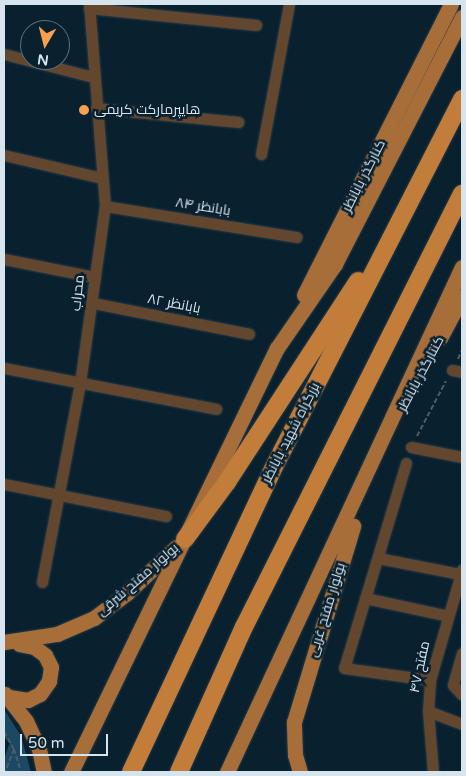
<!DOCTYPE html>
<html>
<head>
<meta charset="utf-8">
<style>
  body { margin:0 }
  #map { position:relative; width:466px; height:776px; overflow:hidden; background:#09202e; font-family:"Varela Round",Cairo,sans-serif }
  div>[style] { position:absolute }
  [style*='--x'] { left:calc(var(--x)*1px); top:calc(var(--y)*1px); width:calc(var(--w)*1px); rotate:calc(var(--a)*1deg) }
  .green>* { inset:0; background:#1b4863 }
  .path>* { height:2px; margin-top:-1px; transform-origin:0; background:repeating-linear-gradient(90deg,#495d6a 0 5px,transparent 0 7.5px) }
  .roads { filter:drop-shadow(0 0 1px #263b49) drop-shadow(0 0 1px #263b49) }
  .minor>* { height:11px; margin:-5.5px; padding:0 5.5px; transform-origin:5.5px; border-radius:5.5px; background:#62462e }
  .major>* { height:15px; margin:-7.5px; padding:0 7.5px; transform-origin:7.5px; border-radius:7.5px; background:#a76e39 }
  .highway>* { height:18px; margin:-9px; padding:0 9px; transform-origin:9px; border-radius:9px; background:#c27d3b }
  .dots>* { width:14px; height:14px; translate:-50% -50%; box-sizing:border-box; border:2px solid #09202e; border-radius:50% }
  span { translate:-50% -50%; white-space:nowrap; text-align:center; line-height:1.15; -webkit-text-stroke:5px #09202e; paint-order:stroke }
  .poi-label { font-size:14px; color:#d6e4ed }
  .left { translate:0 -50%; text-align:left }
  .street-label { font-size:14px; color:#d6e4ed }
  .frame { position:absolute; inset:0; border:5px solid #d6e4ed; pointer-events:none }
  .north { position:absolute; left:20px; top:20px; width:50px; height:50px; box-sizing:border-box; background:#09202e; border:1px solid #5b6e7a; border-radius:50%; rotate:188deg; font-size:14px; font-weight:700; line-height:20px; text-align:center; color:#d6e4ed }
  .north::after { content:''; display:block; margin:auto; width:18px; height:22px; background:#f9a04c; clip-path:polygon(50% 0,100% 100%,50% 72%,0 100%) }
  .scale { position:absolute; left:20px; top:734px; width:88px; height:22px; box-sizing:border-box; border:2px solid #d6e4ed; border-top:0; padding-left:6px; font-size:15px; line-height:18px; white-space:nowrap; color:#d6e4ed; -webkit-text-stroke:4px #09202e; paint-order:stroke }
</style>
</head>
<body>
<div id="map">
  <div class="green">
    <i style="clip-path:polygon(4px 709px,21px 736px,31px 772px,4px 772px,4px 759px,10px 742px,4px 738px)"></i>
  </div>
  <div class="path">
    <i style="--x:458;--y:359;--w:10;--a:-66"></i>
    <i style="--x:417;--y:436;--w:62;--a:-62.2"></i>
    <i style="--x:4;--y:732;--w:20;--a:60"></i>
    <i style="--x:14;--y:749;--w:25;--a:111"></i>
    <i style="--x:14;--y:749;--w:24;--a:73"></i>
  </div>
  <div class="roads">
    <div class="minor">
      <i style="--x:89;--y:8;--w:168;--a:5.8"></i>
      <i style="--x:4;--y:54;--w:92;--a:14.5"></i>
      <i style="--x:96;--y:108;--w:143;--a:5.6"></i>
      <i style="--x:261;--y:154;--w:153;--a:-79.4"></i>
      <i style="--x:4;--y:155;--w:101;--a:13.2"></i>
      <i style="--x:105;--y:206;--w:194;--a:9.2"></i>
      <i style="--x:4;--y:259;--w:93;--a:11.2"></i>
      <i style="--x:93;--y:303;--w:159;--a:11.2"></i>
      <i style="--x:4;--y:368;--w:216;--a:10.9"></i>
      <i style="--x:452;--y:370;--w:10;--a:11"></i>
      <i style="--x:411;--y:447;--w:52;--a:11.1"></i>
      <i style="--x:406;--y:463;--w:214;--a:106.8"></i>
      <i style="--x:344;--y:668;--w:87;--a:7.9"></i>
      <i style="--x:4;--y:484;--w:165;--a:11.2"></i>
      <i style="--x:378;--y:558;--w:84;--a:11"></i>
      <i style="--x:42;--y:582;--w:203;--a:-79.2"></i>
      <i style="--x:80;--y:383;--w:179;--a:-82"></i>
      <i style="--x:105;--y:206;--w:203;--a:-94.5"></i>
      <i style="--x:365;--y:598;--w:85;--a:12.2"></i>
      <i style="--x:462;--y:653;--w:33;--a:106"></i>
      <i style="--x:453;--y:685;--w:13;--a:48"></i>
      <i style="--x:428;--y:711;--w:36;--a:21"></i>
      <i style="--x:433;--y:772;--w:61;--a:-94.7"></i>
      <i style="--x:428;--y:711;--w:31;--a:-86"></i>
      <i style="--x:430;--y:680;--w:115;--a:-73.8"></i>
    </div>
    <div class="major">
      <i style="--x:304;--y:295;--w:326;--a:-63.2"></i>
      <i style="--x:440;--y:338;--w:47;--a:-61.8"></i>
      <i style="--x:4;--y:642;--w:54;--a:-8.6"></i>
      <i style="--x:57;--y:634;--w:40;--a:-23.4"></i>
      <i style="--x:94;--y:618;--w:41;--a:-37.1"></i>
      <i style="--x:127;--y:593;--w:67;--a:-43.2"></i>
      <i style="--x:5;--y:694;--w:34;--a:52"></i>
      <i style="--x:26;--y:721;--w:31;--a:65"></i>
      <i style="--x:39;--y:749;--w:24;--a:78"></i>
      <i style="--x:9;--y:697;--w:19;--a:9"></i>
      <i style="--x:28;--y:700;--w:13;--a:-27"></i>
      <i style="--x:40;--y:694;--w:16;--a:-55"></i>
      <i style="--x:49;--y:681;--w:14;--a:-82"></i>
      <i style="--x:51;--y:667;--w:13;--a:-117"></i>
      <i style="--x:45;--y:655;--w:14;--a:-144"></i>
      <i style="--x:34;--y:647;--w:15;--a:-169"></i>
      <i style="--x:71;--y:772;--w:471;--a:-64.1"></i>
      <i style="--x:277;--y:348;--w:102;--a:-55.4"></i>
      <i style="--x:335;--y:264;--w:278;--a:-62.8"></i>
      <i style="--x:227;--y:772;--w:557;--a:-65.05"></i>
      <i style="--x:300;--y:772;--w:18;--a:-106"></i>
      <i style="--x:295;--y:755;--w:33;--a:-92"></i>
      <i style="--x:294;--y:722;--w:205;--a:-73.2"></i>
    </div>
    <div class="highway">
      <i style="--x:185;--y:539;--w:71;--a:-53.6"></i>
      <i style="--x:227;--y:482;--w:240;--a:-56.9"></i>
      <i style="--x:131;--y:772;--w:341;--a:-64.9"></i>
      <i style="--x:276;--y:463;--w:409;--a:-62.9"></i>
      <i style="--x:179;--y:772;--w:159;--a:-65.9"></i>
      <i style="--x:244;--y:627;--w:485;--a:-63.3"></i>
    </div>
  </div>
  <div class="dots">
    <i style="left:84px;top:110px;background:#f9a04c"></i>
  </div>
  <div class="poi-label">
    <span class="left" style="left:94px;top:110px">هایپرمارکت کریمی</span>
  </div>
  <div class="street-label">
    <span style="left:364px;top:176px;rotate:-63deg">کنارگذر بابانظر</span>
    <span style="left:203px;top:207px;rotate:9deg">بابانظر ۸۴</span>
    <span style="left:78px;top:293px;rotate:-84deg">محراب</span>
    <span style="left:174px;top:304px;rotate:11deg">بابانظر ۸۲</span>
    <span style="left:421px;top:374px;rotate:-62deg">کنتارگذر بابانظر</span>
    <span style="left:291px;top:433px;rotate:-63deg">بزرگراه شهید بابانظر</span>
    <span style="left:138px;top:580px;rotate:-41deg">بولوار مفتح شرقی</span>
    <span style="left:327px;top:610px;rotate:-73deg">بولوار مفتح غربی</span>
    <span style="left:420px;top:667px;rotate:-78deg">مفتح ۴۷</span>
  </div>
  <div class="frame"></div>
  <div class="north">N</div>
  <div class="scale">50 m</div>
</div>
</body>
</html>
